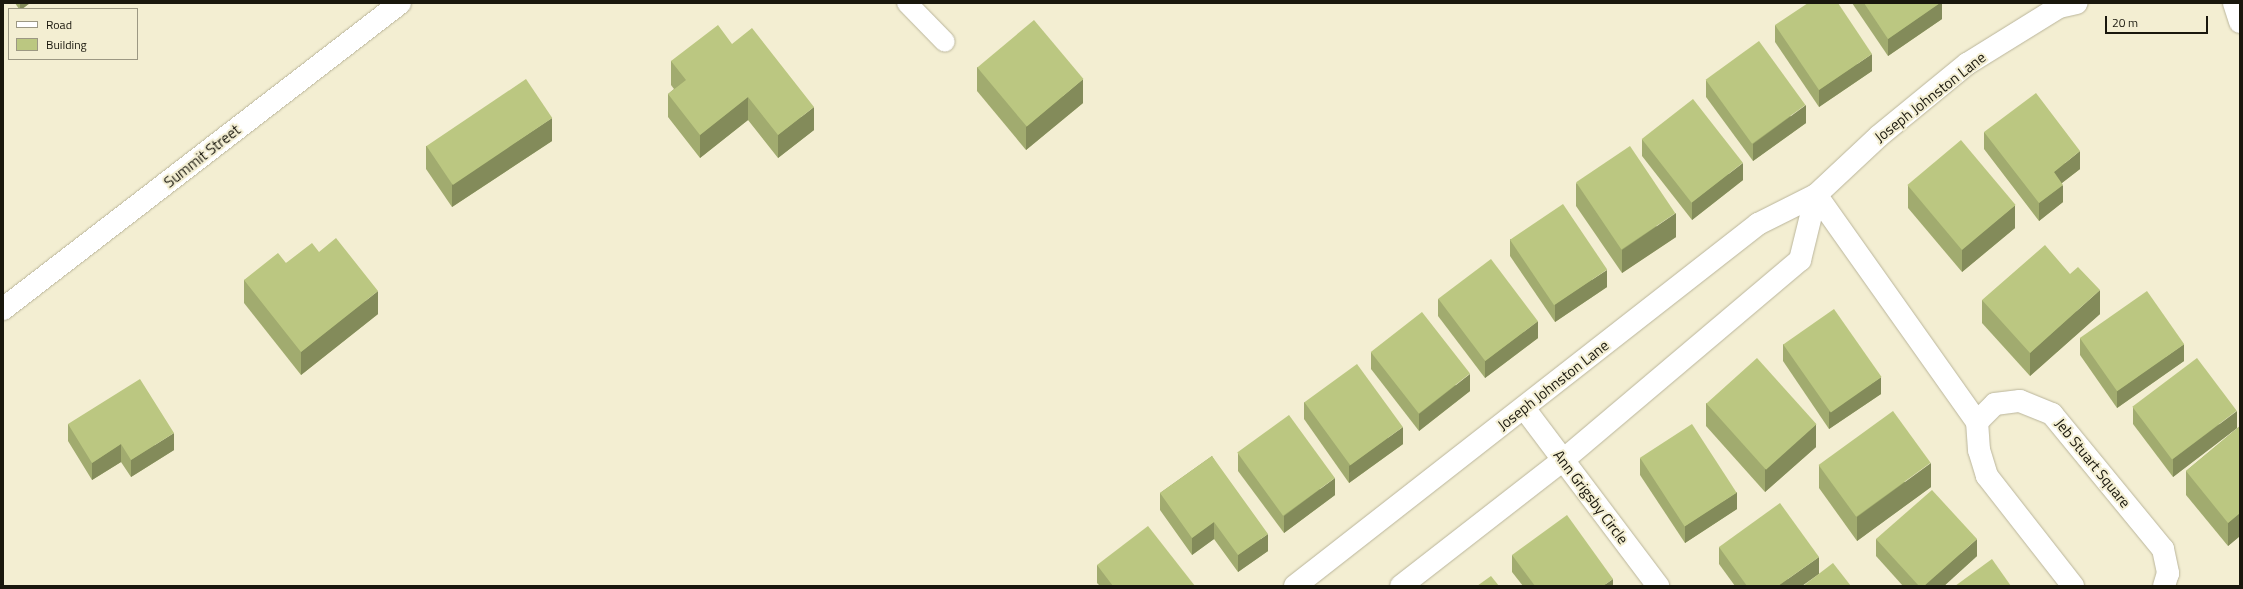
<!DOCTYPE html>
<html>
<head>
<meta charset="utf-8">
<style>
  body { margin:0 }
  #map { position:relative; width:2243px; height:589px; overflow:hidden; background:#f3eed2; font-family:"Titillium Web",sans-serif }
  div>[style] { position:absolute }
  [style*='--x'] { left:calc(var(--x)*1px); top:calc(var(--y)*1px); width:calc(var(--w)*1px); rotate:calc(var(--a)*1deg) }
  .roads { filter:drop-shadow(0 0 1px #bab59b) drop-shadow(0 0 1px #bab59b) }
  .service>* { height:20px; margin:-10px; padding:0 10px; transform-origin:10px; border-radius:10px; background:#fff }
  .minor>* { height:22px; margin:-11px; padding:0 11px; transform-origin:11px; border-radius:11px; background:#fff }
  .wall>* { inset:0; background:#a1ab6f }
  .shaded-wall>* { inset:0; background:#838b5a }
  .building>* { inset:0; background:#bbc781; transform-origin:0 0 }
  span { translate:-50% -50%; white-space:nowrap; text-align:center; line-height:1.15; -webkit-text-stroke:4px #f3eed2; paint-order:stroke }
  .street-label { font-size:15px; color:#19170d }
  .frame { position:absolute; inset:0; border:4px solid #19170d; pointer-events:none }
  .legend { position:absolute; left:8px; top:8px; width:130px; height:52px; box-sizing:border-box; background:#f3eed2; border:1px solid #9c9883; margin:0; padding:5px 7px; list-style:none; font-size:12px; color:#19170d }
  .legend li { display:flex; align-items:center; gap:8px; height:20px }
  .legend b { width:20px; border:1px solid #9c9883 }
  .scale { position:absolute; left:2105px; top:16px; width:103px; height:18px; box-sizing:border-box; border:2px solid #19170d; border-top:0; padding-left:5px; font-size:12px; line-height:14px; white-space:nowrap; color:#19170d; -webkit-text-stroke:3px #f3eed2; paint-order:stroke }
</style>
</head>
<body>
<div id="map">
  <div class="roads">
    <div class="service">
      <i style="--x:907;--y:3;--w:54;--a:45.7"></i>
    </div>
    <div class="minor">
      <i style="--x:2234;--y:3;--w:20;--a:72"></i>
      <i style="--x:3;--y:309;--w:501;--a:-37.62"></i>
      <i style="--x:1524;--y:408;--w:223;--a:53"></i>
      <i style="--x:1977;--y:422;--w:25;--a:-45"></i>
      <i style="--x:1995;--y:404;--w:25;--a:-7"></i>
      <i style="--x:2020;--y:401;--w:35;--a:22"></i>
      <i style="--x:2052;--y:414;--w:175;--a:50.6"></i>
      <i style="--x:2163;--y:549;--w:25;--a:78"></i>
      <i style="--x:2168;--y:573;--w:14;--a:107"></i>
      <i style="--x:1295;--y:586;--w:588;--a:-38.02"></i>
      <i style="--x:1758;--y:224;--w:65;--a:-26.6"></i>
      <i style="--x:1816;--y:195;--w:67;--a:103.8"></i>
      <i style="--x:1800;--y:260;--w:310;--a:139.8"></i>
      <i style="--x:1563;--y:460;--w:205;--a:142.1"></i>
      <i style="--x:2073;--y:586;--w:140;--a:-128"></i>
      <i style="--x:1987;--y:476;--w:27;--a:-107"></i>
      <i style="--x:1979;--y:450;--w:28;--a:-94"></i>
      <i style="--x:1977;--y:422;--w:278;--a:-125.3"></i>
      <i style="--x:1816;--y:195;--w:86;--a:-43.1"></i>
      <i style="--x:1879;--y:136;--w:114;--a:-39.3"></i>
      <i style="--x:1967;--y:64;--w:108;--a:-31.8"></i>
      <i style="--x:2059;--y:7;--w:18;--a:-13"></i>
    </div>
  </div>
  <div class="wall">
    <i style="clip-path:polygon(15px 3px,30px 3px,22px 9px,19px 9px)"></i>
    <i style="clip-path:polygon(1852px 3px,1942px 3px,1942px 19px,1888px 56px)"></i>
    <i style="clip-path:polygon(1775px 25px,1872px 71px,1819px 107px,1775px 42px)"></i>
    <i style="clip-path:polygon(732px 44px,814px 130px,778px 158px,748px 120px,700px 158px,668px 117px,668px 94px,674px 89px,671px 85px,671px 61px)"></i>
    <i style="clip-path:polygon(977px 67px,1083px 103px,1026px 150px,977px 91px)"></i>
    <i style="clip-path:polygon(1706px 80px,1806px 123px,1753px 161px,1706px 97px)"></i>
    <i style="clip-path:polygon(1984px 132px,2080px 169px,2062px 183px,2063px 202px,2039px 221px,1984px 149px)"></i>
    <i style="clip-path:polygon(1642px 139px,1743px 180px,1692px 220px,1642px 156px)"></i>
    <i style="clip-path:polygon(552px 141px,452px 207px,426px 169px,426px 146px)"></i>
    <i style="clip-path:polygon(1576px 183px,1676px 237px,1622px 273px,1576px 206px)"></i>
    <i style="clip-path:polygon(1908px 185px,2015px 228px,1962px 272px,1908px 208px)"></i>
    <i style="clip-path:polygon(1510px 239px,1607px 287px,1555px 322px,1510px 256px)"></i>
    <i style="clip-path:polygon(319px 252px,378px 314px,301px 375px,244px 303px,244px 280px,286px 263px)"></i>
    <i style="clip-path:polygon(1438px 299px,1538px 338px,1485px 378px,1438px 316px)"></i>
    <i style="clip-path:polygon(1982px 300px,2100px 314px,2030px 376px,1982px 323px)"></i>
    <i style="clip-path:polygon(2080px 338px,2184px 361px,2117px 408px,2080px 355px)"></i>
    <i style="clip-path:polygon(1783px 344px,1881px 394px,1829px 429px,1783px 361px)"></i>
    <i style="clip-path:polygon(1371px 352px,1470px 391px,1419px 431px,1371px 369px)"></i>
    <i style="clip-path:polygon(1304px 402px,1403px 444px,1349px 483px,1304px 419px)"></i>
    <i style="clip-path:polygon(1706px 403px,1816px 447px,1765px 492px,1706px 426px)"></i>
    <i style="clip-path:polygon(2133px 407px,2237px 428px,2173px 477px,2133px 424px)"></i>
    <i style="clip-path:polygon(68px 424px,174px 450px,131px 477px,121px 462px,92px 480px,68px 441px)"></i>
    <i style="clip-path:polygon(2240px 426px,2240px 536px,2228px 546px,2186px 495px,2186px 471px)"></i>
    <i style="clip-path:polygon(1238px 453px,1335px 495px,1284px 533px,1238px 471px)"></i>
    <i style="clip-path:polygon(1212px 456px,1268px 551px,1238px 572px,1214px 539px,1192px 555px,1160px 510px,1160px 493px)"></i>
    <i style="clip-path:polygon(1640px 458px,1737px 509px,1685px 543px,1640px 475px)"></i>
    <i style="clip-path:polygon(1819px 465px,1931px 487px,1857px 541px,1819px 488px)"></i>
    <i style="clip-path:polygon(1876px 539px,1977px 556px,1944px 586px,1903px 586px,1876px 556px)"></i>
    <i style="clip-path:polygon(1719px 547px,1802px 586px,1735px 586px,1719px 564px)"></i>
    <i style="clip-path:polygon(1512px 555px,1613px 586px,1523px 586px,1512px 572px)"></i>
    <i style="clip-path:polygon(1097px 565px,1195px 586px,1100px 586px,1097px 583px)"></i>
  </div>
  <div class="shaded-wall">
    <i style="clip-path:polygon(20px 3px,30px 3px,22px 9px,20px 9px)"></i>
    <i style="clip-path:polygon(1940px 3px,1942px 3px,1942px 19px,1888px 56px,1888px 39px)"></i>
    <i style="clip-path:polygon(1872px 54px,1872px 71px,1819px 107px,1819px 90px)"></i>
    <i style="clip-path:polygon(1083px 79px,1083px 103px,1026px 150px,1026px 127px)"></i>
    <i style="clip-path:polygon(748px 97px,748px 120px,700px 158px,700px 135px)"></i>
    <i style="clip-path:polygon(1806px 105px,1806px 123px,1753px 161px,1753px 144px)"></i>
    <i style="clip-path:polygon(814px 107px,814px 130px,778px 158px,778px 135px)"></i>
    <i style="clip-path:polygon(552px 118px,552px 141px,452px 207px,452px 184px)"></i>
    <i style="clip-path:polygon(2080px 151px,2080px 169px,2054px 189px,2054px 172px)"></i>
    <i style="clip-path:polygon(1743px 163px,1743px 180px,1692px 220px,1692px 202px)"></i>
    <i style="clip-path:polygon(2063px 185px,2063px 202px,2039px 221px,2039px 203px)"></i>
    <i style="clip-path:polygon(2015px 205px,2015px 228px,1962px 272px,1962px 249px)"></i>
    <i style="clip-path:polygon(1676px 213px,1676px 237px,1622px 273px,1622px 250px)"></i>
    <i style="clip-path:polygon(1607px 270px,1607px 287px,1555px 322px,1555px 304px)"></i>
    <i style="clip-path:polygon(2100px 290px,2100px 314px,2030px 376px,2030px 353px)"></i>
    <i style="clip-path:polygon(378px 291px,378px 314px,301px 375px,301px 352px)"></i>
    <i style="clip-path:polygon(1538px 321px,1538px 338px,1485px 378px,1485px 361px)"></i>
    <i style="clip-path:polygon(2184px 344px,2184px 361px,2117px 408px,2117px 391px)"></i>
    <i style="clip-path:polygon(1470px 374px,1470px 391px,1419px 431px,1419px 414px)"></i>
    <i style="clip-path:polygon(1881px 377px,1881px 394px,1829px 429px,1829px 412px)"></i>
    <i style="clip-path:polygon(2237px 411px,2237px 428px,2173px 477px,2173px 459px)"></i>
    <i style="clip-path:polygon(1816px 424px,1816px 447px,1765px 492px,1765px 469px)"></i>
    <i style="clip-path:polygon(1403px 427px,1403px 444px,1349px 483px,1349px 466px)"></i>
    <i style="clip-path:polygon(174px 433px,174px 450px,131px 477px,131px 460px)"></i>
    <i style="clip-path:polygon(121px 444px,121px 462px,92px 480px,92px 463px)"></i>
    <i style="clip-path:polygon(1931px 463px,1931px 487px,1857px 541px,1857px 517px)"></i>
    <i style="clip-path:polygon(1335px 478px,1335px 495px,1284px 533px,1284px 516px)"></i>
    <i style="clip-path:polygon(1737px 492px,1737px 509px,1685px 543px,1685px 526px)"></i>
    <i style="clip-path:polygon(2240px 513px,2240px 536px,2228px 546px,2228px 523px)"></i>
    <i style="clip-path:polygon(1214px 522px,1214px 539px,1192px 555px,1192px 538px)"></i>
    <i style="clip-path:polygon(1268px 534px,1268px 551px,1238px 572px,1238px 555px)"></i>
    <i style="clip-path:polygon(1977px 539px,1977px 556px,1944px 586px,1924px 586px)"></i>
    <i style="clip-path:polygon(1819px 557px,1819px 574px,1802px 586px,1778px 586px)"></i>
    <i style="clip-path:polygon(1613px 579px,1613px 586px,1603px 586px)"></i>
  </div>
  <div class="building">
    <i style="clip-path:polygon(1808px 3px,1838px 3px,1872px 54px,1819px 90px,1775px 25px)"></i>
    <i style="clip-path:polygon(1864px 3px,1940px 3px,1888px 39px)"></i>
    <i style="left:1034px;top:20px;width:77px;height:74px;rotate:50deg"></i>
    <i style="clip-path:polygon(718px 25px,732px 44px,752px 28px,814px 107px,778px 135px,748px 97px,700px 135px,668px 94px,686px 80px,671px 61px)"></i>
    <i style="left:1759px;top:41px;width:79px;height:66px;rotate:54deg"></i>
    <i style="left:526px;top:79px;width:47px;height:120px;rotate:56deg"></i>
    <i style="clip-path:polygon(2036px 93px,2080px 151px,2054px 172px,2063px 185px,2039px 203px,1984px 132px)"></i>
    <i style="left:1693px;top:99px;width:81px;height:65px;rotate:52deg"></i>
    <i style="left:1961px;top:140px;width:85px;height:70px;rotate:50deg"></i>
    <i style="left:1630px;top:146px;width:81px;height:65px;rotate:56deg"></i>
    <i style="left:1563px;top:204px;width:79px;height:64px;rotate:56deg"></i>
    <i style="clip-path:polygon(336px 238px,378px 291px,301px 352px,244px 280px,278px 253px,286px 263px,312px 243px,319px 252px)"></i>
    <i style="clip-path:polygon(2045px 245px,2070px 274px,2078px 267px,2100px 290px,2030px 353px,1982px 300px)"></i>
    <i style="left:1491px;top:259px;width:78px;height:66px;rotate:53deg"></i>
    <i style="left:2147px;top:291px;width:65px;height:82px;rotate:55deg"></i>
    <i style="left:1834px;top:309px;width:83px;height:62px;rotate:55deg"></i>
    <i style="left:1422px;top:312px;width:78px;height:65px;rotate:52deg"></i>
    <i style="left:1757px;top:358px;width:89px;height:68px;rotate:48deg"></i>
    <i style="left:2197px;top:358px;width:66px;height:81px;rotate:53deg"></i>
    <i style="left:1357px;top:364px;width:78px;height:65px;rotate:54deg"></i>
    <i style="clip-path:polygon(140px 379px,174px 433px,131px 460px,121px 444px,92px 463px,68px 424px)"></i>
    <i style="left:1893px;top:411px;width:64px;height:92px;rotate:54deg"></i>
    <i style="left:1289px;top:415px;width:78px;height:64px;rotate:54deg"></i>
    <i style="left:1692px;top:424px;width:82px;height:62px;rotate:57deg"></i>
    <i style="clip-path:polygon(2240px 426px,2240px 513px,2228px 523px,2186px 471px)"></i>
    <i style="clip-path:polygon(1212px 456px,1268px 534px,1238px 555px,1214px 522px,1192px 538px,1160px 493px)"></i>
    <i style="clip-path:polygon(1932px 490px,1977px 539px,1924px 586px,1919px 586px,1876px 539px)"></i>
    <i style="clip-path:polygon(1780px 503px,1819px 557px,1778px 586px,1747px 586px,1719px 547px)"></i>
    <i style="clip-path:polygon(1567px 515px,1613px 579px,1603px 586px,1535px 586px,1512px 555px)"></i>
    <i style="clip-path:polygon(1148px 526px,1195px 586px,1113px 586px,1097px 565px)"></i>
    <i style="clip-path:polygon(1992px 559px,2011px 586px,1955px 586px)"></i>
    <i style="clip-path:polygon(1833px 563px,1851px 586px,1803px 586px)"></i>
    <i style="clip-path:polygon(1491px 576px,1499px 586px,1477px 586px)"></i>
  </div>
  <div class="street-label">
    <span style="left:1930px;top:97px;rotate:-38deg">Joseph Johnston Lane</span>
    <span style="left:202px;top:156px;rotate:-38deg">Summit Street</span>
    <span style="left:1553px;top:385px;rotate:-38deg">Joseph Johnston Lane</span>
    <span style="left:2093px;top:463px;rotate:51deg">Jeb Stuart Square</span>
    <span style="left:1591px;top:497px;rotate:53deg">Ann Grigsby Circle</span>
  </div>
  <div class="frame"></div>
  <ul class="legend">
  <li><b style="height:5px;background:#fff"></b>Road</li>
  <li><b style="height:11px;background:#bbc781"></b>Building</li>
  </ul>
  <div class="scale">20 m</div>
</div>
</body>
</html>
